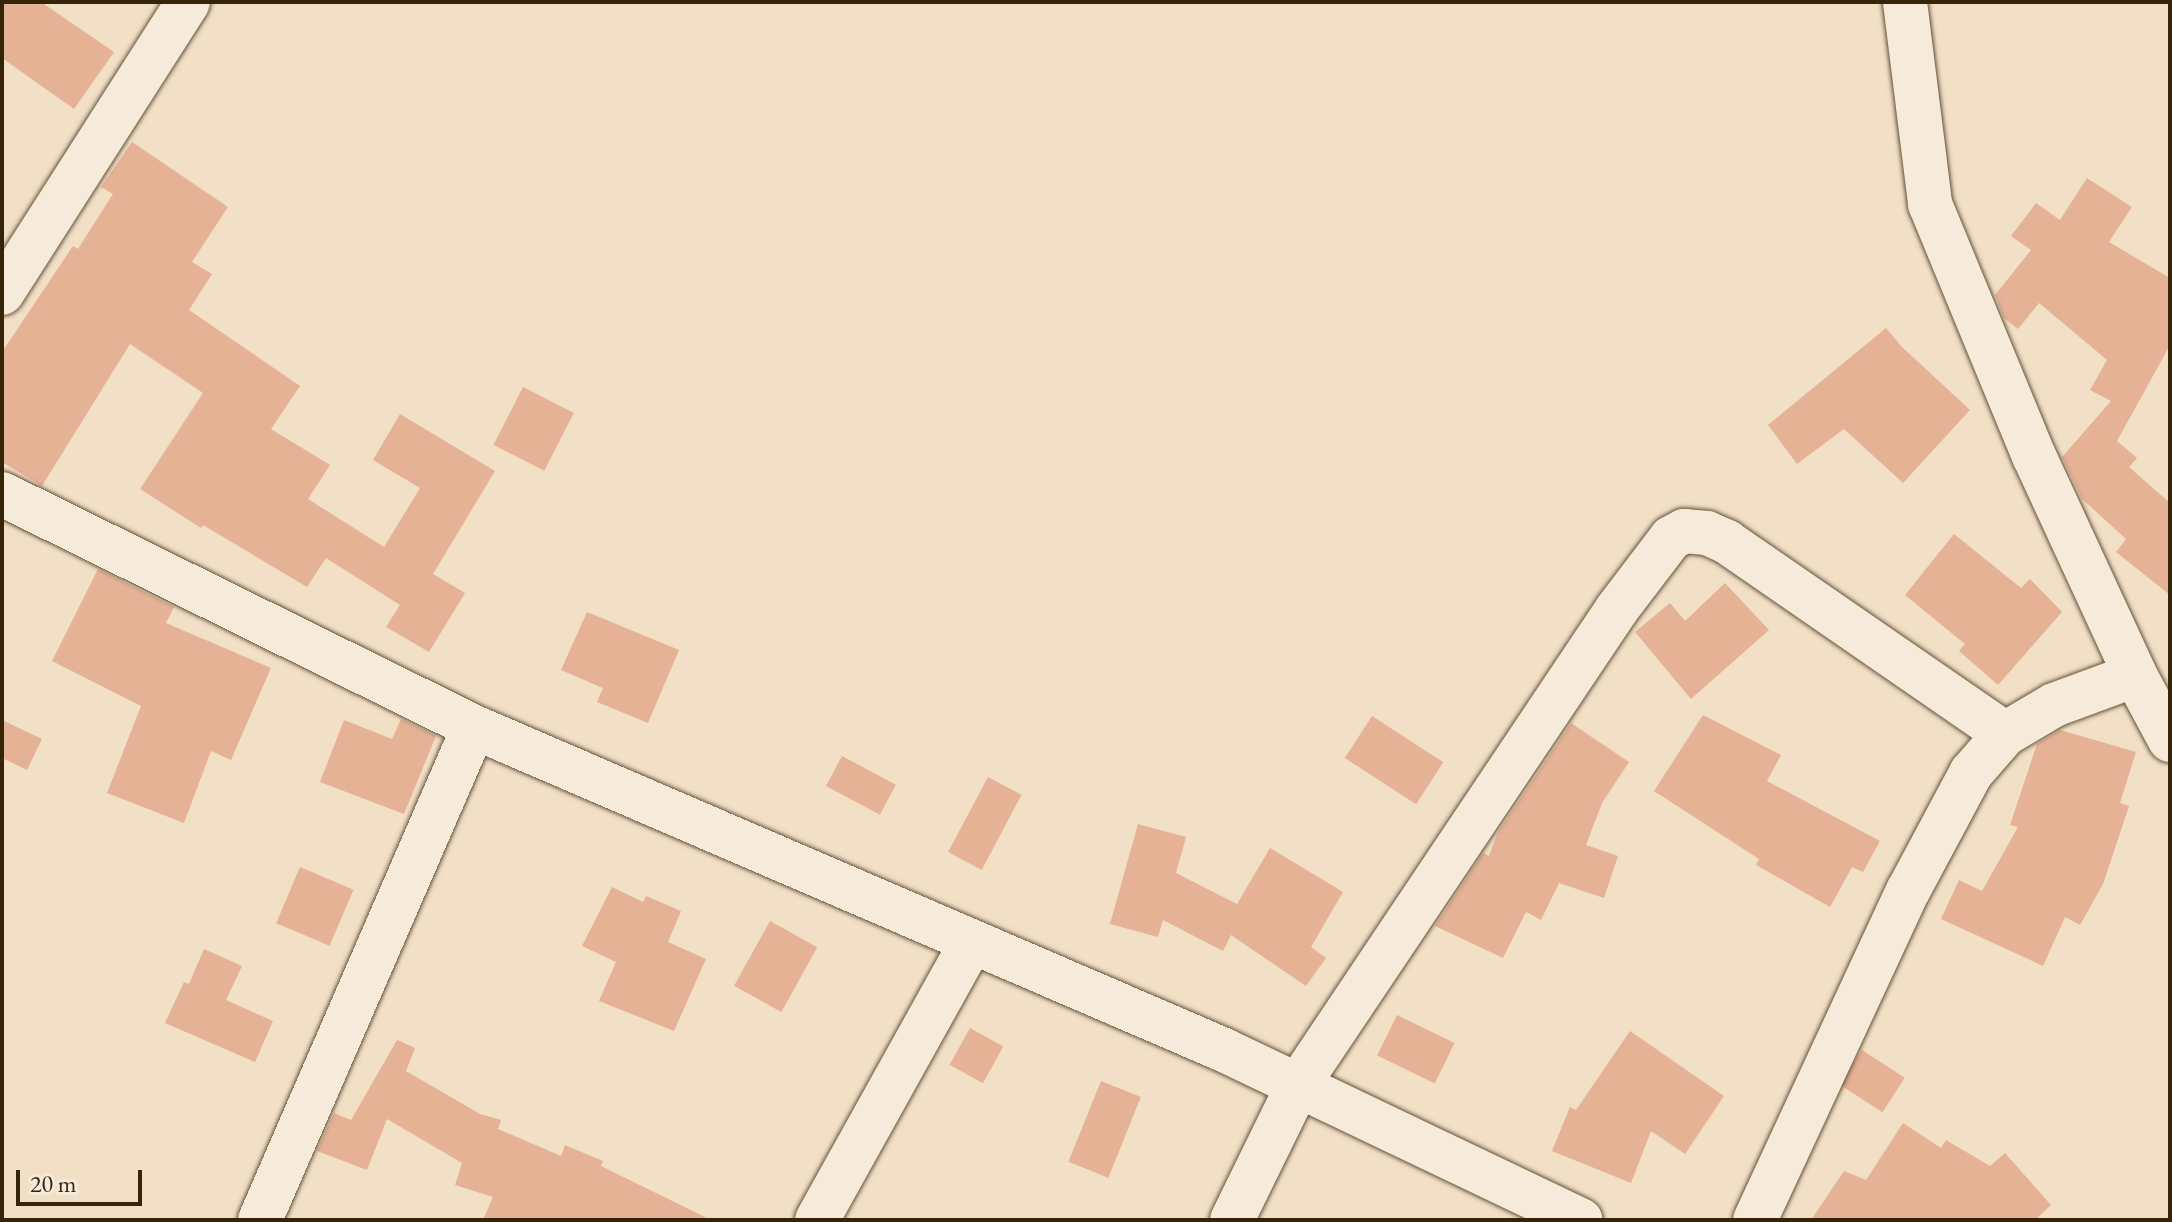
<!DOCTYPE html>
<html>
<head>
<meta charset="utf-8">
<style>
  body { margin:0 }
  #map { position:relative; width:2172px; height:1222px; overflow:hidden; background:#f1dfc6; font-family:"EB Garamond",serif }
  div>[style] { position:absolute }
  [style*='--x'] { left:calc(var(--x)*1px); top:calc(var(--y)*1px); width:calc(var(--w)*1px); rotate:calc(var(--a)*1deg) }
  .building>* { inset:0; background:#e5b296; transform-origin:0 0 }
  .roads { filter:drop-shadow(0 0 2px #655338) drop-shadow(0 0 2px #655338) }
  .minor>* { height:44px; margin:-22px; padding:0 22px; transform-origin:22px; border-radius:22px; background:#f6eada }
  span { translate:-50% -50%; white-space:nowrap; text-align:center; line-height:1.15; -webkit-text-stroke:6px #f6eada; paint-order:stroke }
  .frame { position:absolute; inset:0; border:4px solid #362408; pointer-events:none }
  .scale { position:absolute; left:16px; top:1170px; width:126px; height:36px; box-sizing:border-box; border:4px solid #362408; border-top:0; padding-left:10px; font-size:24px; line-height:28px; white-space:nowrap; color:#362408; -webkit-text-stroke:6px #f6eada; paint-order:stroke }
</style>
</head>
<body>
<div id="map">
  <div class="building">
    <i style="clip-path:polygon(2px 2px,41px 2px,114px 52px,74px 109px,2px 58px)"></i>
    <i style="clip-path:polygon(132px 142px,228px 207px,192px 262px,212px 274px,189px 310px,300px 386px,271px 429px,330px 465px,308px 499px,384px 547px,420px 488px,373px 460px,400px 414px,495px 471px,433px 574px,465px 593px,429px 652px,386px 627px,400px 605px,326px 558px,307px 587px,203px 525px,201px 528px,140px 489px,203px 393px,130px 344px,42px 486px,2px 462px,2px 352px,73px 246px,78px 249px,113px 194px,101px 187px)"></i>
    <i style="clip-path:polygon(2087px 178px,2132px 207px,2109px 242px,2170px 278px,2170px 345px,2117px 441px,2137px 458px,2129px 467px,2170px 503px,2170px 595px,2116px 552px,2126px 539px,2082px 499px,2062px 457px,2111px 401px,2090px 390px,2107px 360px,2039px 303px,2018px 329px,2004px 318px,1995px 295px,2031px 250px,2011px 236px,2036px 203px,2060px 220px)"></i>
    <i style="clip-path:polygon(1886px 328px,1902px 347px,1970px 410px,1903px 483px,1844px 429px,1797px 464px,1768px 425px)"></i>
    <i style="left:523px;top:387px;width:57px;height:65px;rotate:27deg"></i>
    <i style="clip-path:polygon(1954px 534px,2021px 588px,2030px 579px,2062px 612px,1998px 685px,1959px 651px,1965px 644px,1905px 595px)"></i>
    <i style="clip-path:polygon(98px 569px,174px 607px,166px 623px,271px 668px,231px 760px,211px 751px,184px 823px,107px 793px,141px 706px,52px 661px)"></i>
    <i style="clip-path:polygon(1725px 583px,1769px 630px,1691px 699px,1635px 632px,1670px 603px,1685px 621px)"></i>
    <i style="clip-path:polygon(587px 612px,679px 650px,648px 723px,597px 702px,603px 688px,561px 670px)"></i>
    <i style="clip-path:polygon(1703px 715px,1781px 755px,1767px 781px,1880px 841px,1863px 872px,1852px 867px,1830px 907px,1756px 865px,1759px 859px,1654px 791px)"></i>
    <i style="left:1372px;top:716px;width:85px;height:50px;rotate:33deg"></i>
    <i style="clip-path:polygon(401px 719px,436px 736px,404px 814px,320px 782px,344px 720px,392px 739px)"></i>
    <i style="clip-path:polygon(2px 720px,42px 739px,27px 770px,2px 758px)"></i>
    <i style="clip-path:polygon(1571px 723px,1629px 762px,1602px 803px,1586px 845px,1618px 856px,1604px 898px,1559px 883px,1541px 920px,1526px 912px,1503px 958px,1435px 926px,1483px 853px,1489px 856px,1498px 832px)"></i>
    <i style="clip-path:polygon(2060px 730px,2136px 752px,2120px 803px,2129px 806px,2103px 884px,2080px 925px,2065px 917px,2043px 966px,1941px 919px,1959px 880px,1982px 891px,2018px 827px,2010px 825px,2037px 744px)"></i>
    <i style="left:842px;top:756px;width:61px;height:34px;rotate:28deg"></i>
    <i style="left:988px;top:777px;width:38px;height:85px;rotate:28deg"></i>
    <i style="clip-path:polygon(1138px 824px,1186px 837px,1176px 873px,1237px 904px,1270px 848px,1343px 892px,1311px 947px,1326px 958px,1306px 986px,1231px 935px,1223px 951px,1163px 920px,1158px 937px,1110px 924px)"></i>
    <i style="left:300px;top:867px;width:58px;height:61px;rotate:23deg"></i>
    <i style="clip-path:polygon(612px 887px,643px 902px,646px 896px,681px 911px,668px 942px,706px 959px,674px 1031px,599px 1001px,616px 962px,582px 946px)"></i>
    <i style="left:770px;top:921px;width:54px;height:74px;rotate:29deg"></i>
    <i style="clip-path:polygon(204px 949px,242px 966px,226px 1000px,273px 1021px,255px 1062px,165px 1023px,184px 982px,189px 984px)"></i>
    <i style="left:1397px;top:1015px;width:64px;height:45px;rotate:26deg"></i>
    <i style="left:970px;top:1028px;width:38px;height:42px;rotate:29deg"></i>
    <i style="clip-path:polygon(1630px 1031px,1724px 1096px,1685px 1154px,1651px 1131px,1631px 1183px,1552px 1151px,1570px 1107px,1576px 1110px)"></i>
    <i style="clip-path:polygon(397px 1040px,415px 1048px,406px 1071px,480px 1114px,501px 1120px,498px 1129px,561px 1156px,565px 1145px,603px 1161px,601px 1166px,711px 1220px,483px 1220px,493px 1197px,455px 1185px,462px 1163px,387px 1119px,367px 1170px,317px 1151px,334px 1113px,351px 1120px)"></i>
    <i style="left:1862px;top:1050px;width:51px;height:41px;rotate:33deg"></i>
    <i style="left:1101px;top:1081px;width:43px;height:87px;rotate:22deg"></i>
    <i style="clip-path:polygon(1903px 1123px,1941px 1148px,1946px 1140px,1990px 1166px,2005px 1153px,2051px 1205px,2035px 1220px,1811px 1220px,1844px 1171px,1866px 1180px)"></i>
  </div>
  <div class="roads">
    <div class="minor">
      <i style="--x:1905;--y:2;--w:204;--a:82.9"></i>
      <i style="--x:1930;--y:204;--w:273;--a:67.6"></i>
      <i style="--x:2034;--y:456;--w:241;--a:65.2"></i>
      <i style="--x:2135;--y:675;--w:74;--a:61.7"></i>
      <i style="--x:2;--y:293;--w:345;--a:-57.4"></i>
      <i style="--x:2;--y:494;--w:526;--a:26.27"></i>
      <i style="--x:474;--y:727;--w:817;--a:23.3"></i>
      <i style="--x:1224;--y:1050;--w:395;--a:25.5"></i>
      <i style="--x:260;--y:1220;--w:537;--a:-66.54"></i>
      <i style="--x:817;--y:1220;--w:318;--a:-60.9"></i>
      <i style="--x:1232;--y:1220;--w:150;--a:-63.9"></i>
      <i style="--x:1298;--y:1085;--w:573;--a:-56.17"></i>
      <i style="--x:1617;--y:609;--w:89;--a:-52.7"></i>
      <i style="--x:1671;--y:538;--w:15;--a:-28"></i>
      <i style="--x:1684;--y:531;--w:23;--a:5"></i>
      <i style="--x:1707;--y:533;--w:22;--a:24"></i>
      <i style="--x:1727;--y:542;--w:338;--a:34.6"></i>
      <i style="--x:1755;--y:1220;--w:363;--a:-65.1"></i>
      <i style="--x:1908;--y:891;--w:134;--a:-61.9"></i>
      <i style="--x:1971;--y:773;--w:52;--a:-48.9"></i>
      <i style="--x:2005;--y:734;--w:57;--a:-30.6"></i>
      <i style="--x:2054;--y:705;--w:86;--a:-20.3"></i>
    </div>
  </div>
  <div class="frame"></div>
  <div class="scale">20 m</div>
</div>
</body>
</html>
